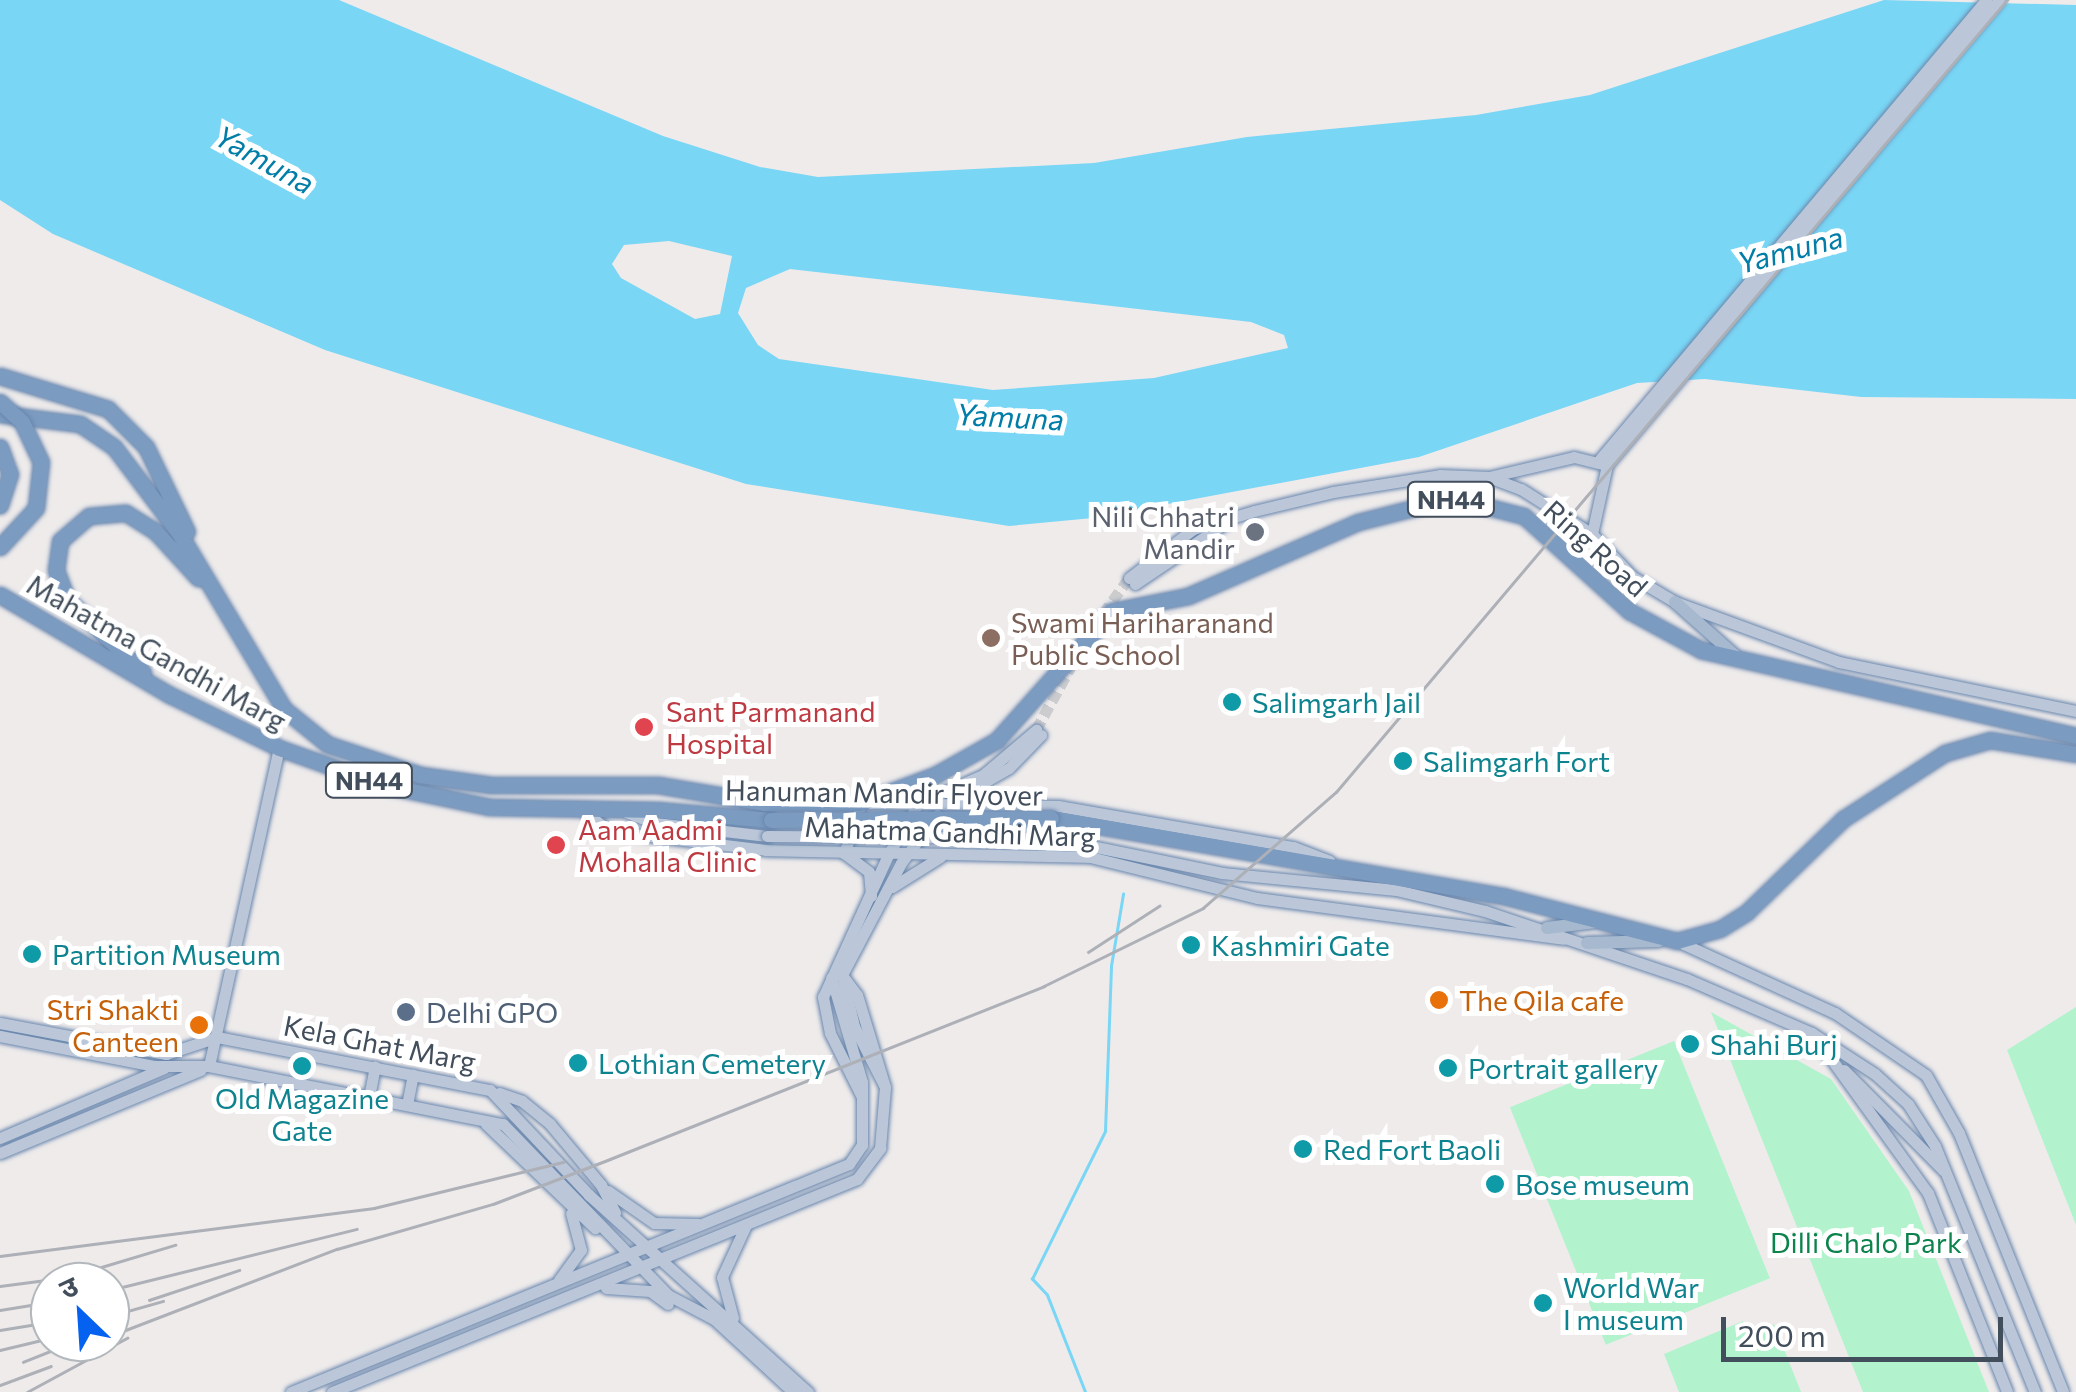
<!DOCTYPE html>
<html>
<head>
<meta charset="utf-8">
<style>
  body { margin:0 }
  #map { position:relative; width:2076px; height:1392px; overflow:hidden; background:#efebeb; font-family:Commissioner,"Noto Sans Devanagari",sans-serif }
  div>[style] { position:absolute }
  [style*='--x'] { left:calc(var(--x)*1px); top:calc(var(--y)*1px); width:calc(var(--w)*1px); rotate:calc(var(--a)*1deg) }
  .green>* { inset:0; background:#b2f3ce; transform-origin:0 0 }
  .water>* { inset:0; background:#7ad6f5 }
  .stream>* { height:2.5px; margin:-1.25px; padding:0 1.25px; transform-origin:1.25px; border-radius:1.25px; background:#7ad6f5 }
  .secondary-tunnel>* { height:11px; margin-top:-5.5px; transform-origin:0; background:repeating-linear-gradient(90deg,#ccccce 0 11px,transparent 0 16.5px) }
  .roads { filter:drop-shadow(0 0 2px #6886ad) drop-shadow(0 0 2px #6886ad) }
  .secondary>* { height:11px; margin:-5.5px; padding:0 5.5px; transform-origin:5.5px; border-radius:5.5px; background:#bbc7d8 }
  .primary>* { height:12px; margin:-6px; padding:0 6px; transform-origin:6px; border-radius:6px; background:#a7b9ce }
  .highway>* { height:15px; margin:-7.5px; padding:0 7.5px; transform-origin:7.5px; border-radius:7.5px; background:#7c9bc1 }
  .rail>* { height:2.5px; margin:-1.25px; padding:0 1.25px; transform-origin:1.25px; border-radius:1.25px; background:#adb0b7 }
  .bridges { filter:drop-shadow(0 0 2px #6886ad) drop-shadow(0 0 2px #6886ad) }
  .secondary-bridge>* { height:11px; margin:-5.5px; padding:0 5.5px; transform-origin:5.5px; border-radius:5.5px; background:#bbc7d8 }
  .highway-bridge>* { height:15px; margin:-7.5px; padding:0 7.5px; transform-origin:7.5px; border-radius:7.5px; background:#7c9bc1 }
  .dots>* { width:28px; height:28px; translate:-50% -50%; box-sizing:border-box; border:5px solid #fff; border-radius:50% }
  span { translate:-50% -50%; white-space:nowrap; text-align:center; line-height:1.15; -webkit-text-stroke:10px #fff; paint-order:stroke }
  .shield-label span { padding:2px 8px; background:#fff; border:2px solid; border-radius:8px; -webkit-text-stroke-width:0 }
  .shield-label { font-size:25px; color:#424e5b; font-weight:700 }
  .worship-label { font-size:28px; color:#5b616d }
  .right { translate:-100% -50%; text-align:right }
  .street-label { font-size:28px; color:#424e5b }
  .education-label { font-size:28px; color:#785e54 }
  .left { translate:0 -50%; text-align:left }
  .culture-label { font-size:28px; color:#0d838f }
  .health-label { font-size:28px; color:#be3a42 }
  .food-label { font-size:28px; color:#c56008 }
  .service-label { font-size:28px; color:#4e5e75 }
  .park-label { font-size:28px; color:#0c824c }
  .water-label { font-size:30px; color:#017da7; font-style:italic }
  .north { position:absolute; left:30px; top:1262px; width:100px; height:100px; box-sizing:border-box; background:#fff; border:2px solid #b3b8bd; border-radius:50%; rotate:335deg; font-size:28px; font-weight:700; line-height:40px; text-align:center; color:#424e5b }
  .north::after { content:''; display:block; margin:auto; width:35px; height:45px; background:#0561ef; clip-path:polygon(50% 0,100% 100%,50% 72%,0 100%) }
  .scale { position:absolute; left:1721px; top:1317px; width:282px; height:45px; box-sizing:border-box; border:5px solid #424e5b; border-top:0; padding-left:12px; font-size:30px; line-height:35px; white-space:nowrap; color:#424e5b; -webkit-text-stroke:8px #fff; paint-order:stroke }
</style>
</head>
<body>
<div id="map">
  <div class="green">
    <i style="clip-path:polygon(2076px 1007px,2076px 1225px,2007px 1050px)"></i>
    <i style="clip-path:polygon(1711px 1012px,1831px 1079px,1909px 1191px,1989px 1392px,1863px 1392px)"></i>
    <i style="left:1674px;top:1041px;width:256px;height:177px;rotate:68deg"></i>
    <i style="clip-path:polygon(1743px 1321px,1749px 1335px,1774px 1324px,1801px 1392px,1679px 1392px,1664px 1354px)"></i>
  </div>
  <div class="water">
    <i style="clip-path:polygon(evenodd,0 0,339px 0,663px 136px,760px 167px,818px 177px,1094px 163px,1247px 137px,1476px 115px,1590px 95px,1884px 0,2076px 5px,2076px 399px,1861px 397px,1705px 379px,1637px 383px,1419px 457px,1093px 518px,1009px 526px,746px 484px,325px 350px,53px 234px,0 200px,0 0,669px 241px,732px 256px,720px 314px,695px 319px,621px 278px,612px 264px,624px 245px,669px 241px,0 0,790px 269px,1251px 322px,1284px 335px,1288px 348px,1154px 378px,993px 390px,779px 359px,758px 345px,738px 313px,746px 288px,790px 269px)"></i>
  </div>
  <div class="stream">
    <i style="--x:1085;--y:1392;--w:104;--a:-111.4"></i>
    <i style="--x:1047;--y:1295;--w:22;--a:-133"></i>
    <i style="--x:1032;--y:1279;--w:165;--a:-63.7"></i>
    <i style="--x:1105;--y:1131;--w:165;--a:-87.9"></i>
    <i style="--x:1111;--y:966;--w:73;--a:-80.5"></i>
  </div>
  <div class="secondary-tunnel">
    <i style="--x:1103;--y:614;--w:44;--a:-54.2"></i>
    <i style="--x:1036;--y:730;--w:81;--a:-61.2"></i>
  </div>
  <div class="roads">
    <div class="secondary">
      <i style="--x:1600;--y:459;--w:600;--a:-49.94"></i>
      <i style="--x:1607;--y:465;--w:608;--a:-49.87"></i>
      <i style="--x:1489;--y:477;--w:34;--a:21"></i>
      <i style="--x:1521;--y:489;--w:84;--a:32.4"></i>
      <i style="--x:1592;--y:534;--w:59;--a:46.4"></i>
      <i style="--x:1633;--y:577;--w:49;--a:30.8"></i>
      <i style="--x:1675;--y:602;--w:175;--a:20.1"></i>
      <i style="--x:1839;--y:662;--w:242;--a:11.7"></i>
      <i style="--x:1129;--y:578;--w:81;--a:-37.4"></i>
      <i style="--x:1193;--y:529;--w:64;--a:-16.4"></i>
      <i style="--x:1254;--y:511;--w:81;--a:-13.5"></i>
      <i style="--x:1333;--y:492;--w:108;--a:-9"></i>
      <i style="--x:1440;--y:475;--w:49;--a:2.3"></i>
      <i style="--x:1489;--y:477;--w:87;--a:-13.2"></i>
      <i style="--x:1574;--y:457;--w:34;--a:14"></i>
      <i style="--x:1607;--y:465;--w:71;--a:102.3"></i>
      <i style="--x:1135;--y:584;--w:109;--a:-34.1"></i>
      <i style="--x:925;--y:800;--w:63;--a:-23.3"></i>
      <i style="--x:983;--y:775;--w:70;--a:-40.3"></i>
      <i style="--x:953;--y:800;--w:64;--a:-29.7"></i>
      <i style="--x:1009;--y:768;--w:46;--a:-45.9"></i>
      <i style="--x:870;--y:803;--w:188;--a:0.9"></i>
      <i style="--x:1058;--y:806;--w:239;--a:9.9"></i>
      <i style="--x:1293;--y:847;--w:39;--a:21"></i>
      <i style="--x:583;--y:811;--w:34;--a:37"></i>
      <i style="--x:610;--y:831;--w:157;--a:6.9"></i>
      <i style="--x:766;--y:850;--w:324;--a:1.2"></i>
      <i style="--x:1090;--y:857;--w:172;--a:13.8"></i>
      <i style="--x:1257;--y:898;--w:309;--a:7.6"></i>
      <i style="--x:626;--y:812;--w:31;--a:21"></i>
      <i style="--x:655;--y:823;--w:113;--a:6.6"></i>
      <i style="--x:859;--y:812;--w:44;--a:110.1"></i>
      <i style="--x:844;--y:853;--w:31;--a:37"></i>
      <i style="--x:869;--y:872;--w:24;--a:85"></i>
      <i style="--x:1052;--y:838;--w:174;--a:11.6"></i>
      <i style="--x:1222;--y:873;--w:175;--a:5.6"></i>
      <i style="--x:1396;--y:890;--w:91;--a:13.3"></i>
      <i style="--x:1485;--y:911;--w:213;--a:18.6"></i>
      <i style="--x:1687;--y:979;--w:136;--a:23.4"></i>
      <i style="--x:1812;--y:1033;--w:75;--a:33.1"></i>
      <i style="--x:1875;--y:1074;--w:45;--a:42.3"></i>
      <i style="--x:1908;--y:1104;--w:50;--a:57.3"></i>
      <i style="--x:1935;--y:1146;--w:266;--a:67.9"></i>
      <i style="--x:892;--y:887;--w:57;--a:-32"></i>
      <i style="--x:1677;--y:941;--w:174;--a:24.5"></i>
      <i style="--x:1835;--y:1013;--w:110;--a:34.3"></i>
      <i style="--x:1926;--y:1075;--w:67;--a:60.4"></i>
      <i style="--x:1959;--y:1133;--w:279;--a:68.1"></i>
      <i style="--x:0;--y:1023;--w:169;--a:10.6"></i>
      <i style="--x:166;--y:1054;--w:54;--a:-18.4"></i>
      <i style="--x:217;--y:1037;--w:278;--a:11"></i>
      <i style="--x:490;--y:1090;--w:144;--a:46.7"></i>
      <i style="--x:589;--y:1195;--w:295;--a:42"></i>
      <i style="--x:0;--y:1036;--w:158;--a:11"></i>
      <i style="--x:155;--y:1066;--w:54;--a:0"></i>
      <i style="--x:209;--y:1066;--w:300;--a:11.2"></i>
      <i style="--x:503;--y:1124;--w:238;--a:46"></i>
      <i style="--x:668;--y:1295;--w:52;--a:27.6"></i>
      <i style="--x:714;--y:1319;--w:108;--a:42.7"></i>
      <i style="--x:1819;--y:1042;--w:186;--a:54.2"></i>
      <i style="--x:1928;--y:1193;--w:214;--a:68.3"></i>
      <i style="--x:209;--y:1066;--w:326;--a:-77.6"></i>
      <i style="--x:1844;--y:1070;--w:141;--a:45.3"></i>
      <i style="--x:884;--y:1085;--w:66;--a:-117"></i>
      <i style="--x:854;--y:1026;--w:52;--a:-103.2"></i>
      <i style="--x:842;--y:975;--w:127;--a:-62.2"></i>
      <i style="--x:901;--y:863;--w:60;--a:-53.1"></i>
      <i style="--x:499;--y:1093;--w:24;--a:19"></i>
      <i style="--x:522;--y:1101;--w:36;--a:39"></i>
      <i style="--x:550;--y:1124;--w:80;--a:50.1"></i>
      <i style="--x:601;--y:1185;--w:31;--a:63"></i>
      <i style="--x:369;--y:1097;--w:31;--a:-79"></i>
      <i style="--x:862;--y:1097;--w:72;--a:-116.6"></i>
      <i style="--x:830;--y:1033;--w:37;--a:-101"></i>
      <i style="--x:823;--y:997;--w:158;--a:-65.4"></i>
      <i style="--x:889;--y:853;--w:91;--a:-59.5"></i>
      <i style="--x:407;--y:1105;--w:31;--a:-79"></i>
      <i style="--x:486;--y:1124;--w:151;--a:43.7"></i>
      <i style="--x:0;--y:1138;--w:178;--a:-23.1"></i>
      <i style="--x:0;--y:1153;--w:217;--a:-22.5"></i>
      <i style="--x:608;--y:1191;--w:56;--a:34.8"></i>
      <i style="--x:654;--y:1223;--w:44;--a:1.3"></i>
      <i style="--x:559;--y:1280;--w:37;--a:-54"></i>
      <i style="--x:581;--y:1250;--w:38;--a:-105"></i>
      <i style="--x:606;--y:1288;--w:44;--a:3.9"></i>
      <i style="--x:650;--y:1291;--w:22;--a:36"></i>
      <i style="--x:733;--y:1318;--w:42;--a:-105"></i>
      <i style="--x:722;--y:1277;--w:57;--a:-65.2"></i>
      <i style="--x:291;--y:1392;--w:603;--a:-22.23"></i>
      <i style="--x:849;--y:1164;--w:23;--a:-56"></i>
      <i style="--x:862;--y:1145;--w:63;--a:-90"></i>
      <i style="--x:862;--y:1082;--w:109;--a:-106.4"></i>
      <i style="--x:332;--y:1392;--w:567;--a:-22.08"></i>
      <i style="--x:857;--y:1179;--w:39;--a:-53"></i>
      <i style="--x:880;--y:1148;--w:61;--a:-85.3"></i>
      <i style="--x:885;--y:1087;--w:96;--a:-106.9"></i>
      <i style="--x:857;--y:995;--w:25;--a:-127"></i>
    </div>
    <div class="primary">
      <i style="--x:1675;--y:602;--w:86;--a:41.7"></i>
      <i style="--x:1547;--y:928;--w:49;--a:-7"></i>
      <i style="--x:1587;--y:943;--w:72;--a:-1.6"></i>
    </div>
    <div class="highway">
      <i style="--x:0;--y:376;--w:113;--a:17"></i>
      <i style="--x:108;--y:409;--w:54;--a:45"></i>
      <i style="--x:146;--y:447;--w:94;--a:64.2"></i>
      <i style="--x:0;--y:414;--w:81;--a:7.1"></i>
      <i style="--x:80;--y:424;--w:41;--a:34.1"></i>
      <i style="--x:114;--y:447;--w:108;--a:52.9"></i>
      <i style="--x:179;--y:533;--w:205;--a:59.2"></i>
      <i style="--x:284;--y:709;--w:55;--a:39.1"></i>
      <i style="--x:327;--y:744;--w:98;--a:18.4"></i>
      <i style="--x:420;--y:775;--w:72;--a:8"></i>
      <i style="--x:491;--y:785;--w:167;--a:0"></i>
      <i style="--x:658;--y:785;--w:109;--a:9.5"></i>
      <i style="--x:765;--y:803;--w:95;--a:0"></i>
      <i style="--x:860;--y:803;--w:80;--a:-20.5"></i>
      <i style="--x:935;--y:775;--w:71;--a:-29.4"></i>
      <i style="--x:997;--y:740;--w:173;--a:-48.3"></i>
      <i style="--x:1112;--y:611;--w:77;--a:-11.2"></i>
      <i style="--x:1188;--y:596;--w:185;--a:-23.5"></i>
      <i style="--x:1358;--y:522;--w:98;--a:-14.2"></i>
      <i style="--x:1453;--y:498;--w:73;--a:14.2"></i>
      <i style="--x:1524;--y:516;--w:142;--a:42.1"></i>
      <i style="--x:1629;--y:611;--w:82;--a:28.4"></i>
      <i style="--x:1701;--y:650;--w:385;--a:12.9"></i>
      <i style="--x:0;--y:447;--w:29;--a:70"></i>
      <i style="--x:10;--y:474;--w:33;--a:108"></i>
      <i style="--x:0;--y:595;--w:197;--a:30.5"></i>
      <i style="--x:170;--y:695;--w:121;--a:25.9"></i>
      <i style="--x:279;--y:748;--w:110;--a:19.6"></i>
      <i style="--x:383;--y:785;--w:108;--a:11.7"></i>
      <i style="--x:489;--y:807;--w:169;--a:1"></i>
      <i style="--x:658;--y:810;--w:113;--a:5.1"></i>
      <i style="--x:143;--y:672;--w:105;--a:-136.2"></i>
      <i style="--x:67;--y:599;--w:31;--a:-111"></i>
      <i style="--x:56;--y:570;--w:29;--a:-82"></i>
      <i style="--x:60;--y:541;--w:38;--a:-41"></i>
      <i style="--x:89;--y:516;--w:37;--a:-5"></i>
      <i style="--x:126;--y:513;--w:34;--a:32"></i>
      <i style="--x:155;--y:531;--w:64;--a:47.5"></i>
      <i style="--x:1051;--y:818;--w:459;--a:9.8"></i>
      <i style="--x:1503;--y:896;--w:180;--a:14.5"></i>
      <i style="--x:1677;--y:941;--w:45;--a:-15.6"></i>
      <i style="--x:1720;--y:929;--w:32;--a:-32"></i>
      <i style="--x:1747;--y:912;--w:134;--a:-44.1"></i>
      <i style="--x:1843;--y:819;--w:121;--a:-32.9"></i>
      <i style="--x:1945;--y:753;--w:47;--a:-16.1"></i>
      <i style="--x:1990;--y:740;--w:87;--a:9.2"></i>
    </div>
  </div>
  <div class="rail">
    <i style="--x:1088;--y:952;--w:85;--a:-32.9"></i>
    <i style="--x:0;--y:1256;--w:377;--a:-7.3"></i>
    <i style="--x:374;--y:1208;--w:195;--a:-13.7"></i>
    <i style="--x:0;--y:1286;--w:69;--a:-7.5"></i>
    <i style="--x:68;--y:1277;--w:112;--a:-16.7"></i>
    <i style="--x:110;--y:1290;--w:254;--a:-13.9"></i>
    <i style="--x:149;--y:1300;--w:95;--a:-18.4"></i>
    <i style="--x:0;--y:1310;--w:51;--a:-9.1"></i>
    <i style="--x:110;--y:1316;--w:55;--a:-15.8"></i>
    <i style="--x:0;--y:1330;--w:51;--a:-9.1"></i>
    <i style="--x:110;--y:1336;--w:243;--a:-21"></i>
    <i style="--x:337;--y:1249;--w:162;--a:-16.1"></i>
    <i style="--x:493;--y:1204;--w:125;--a:-21"></i>
    <i style="--x:610;--y:1159;--w:467;--a:-21.7"></i>
    <i style="--x:1044;--y:986;--w:177;--a:-26.1"></i>
    <i style="--x:1203;--y:908;--w:176;--a:-41.1"></i>
    <i style="--x:1336;--y:792;--w:1038;--a:-49.73"></i>
    <i style="--x:0;--y:1350;--w:51;--a:-13.5"></i>
    <i style="--x:23;--y:1362;--w:54;--a:-21.8"></i>
    <i style="--x:0;--y:1385;--w:54;--a:-20.4"></i>
    <i style="--x:27;--y:1392;--w:114;--a:-28.4"></i>
  </div>
  <div class="bridges">
    <div class="secondary-bridge">
      <i style="--x:767;--y:836;--w:285;--a:0.4"></i>
    </div>
    <div class="highway-bridge">
      <i style="--x:0;--y:402;--w:30;--a:42"></i>
      <i style="--x:22;--y:422;--w:44;--a:64.6"></i>
      <i style="--x:41;--y:462;--w:46;--a:96.2"></i>
      <i style="--x:36;--y:508;--w:53;--a:132.7"></i>
      <i style="--x:771;--y:820;--w:280;--a:-0.4"></i>
    </div>
  </div>
  <div class="dots">
    <i style="left:1255px;top:532px;background:#6b7280"></i>
    <i style="left:991px;top:638px;background:#8d6e63"></i>
    <i style="left:1232px;top:702px;background:#0f9aa8"></i>
    <i style="left:644px;top:727px;background:#e0444e"></i>
    <i style="left:1403px;top:761px;background:#0f9aa8"></i>
    <i style="left:556px;top:845px;background:#e0444e"></i>
    <i style="left:1191px;top:945px;background:#0f9aa8"></i>
    <i style="left:32px;top:954px;background:#0f9aa8"></i>
    <i style="left:1439px;top:1000px;background:#e8710a"></i>
    <i style="left:406px;top:1012px;background:#5c6f8a"></i>
    <i style="left:199px;top:1025px;background:#e8710a"></i>
    <i style="left:1690px;top:1044px;background:#0f9aa8"></i>
    <i style="left:578px;top:1063px;background:#0f9aa8"></i>
    <i style="left:302px;top:1066px;background:#0f9aa8"></i>
    <i style="left:1448px;top:1068px;background:#0f9aa8"></i>
    <i style="left:1303px;top:1149px;background:#0f9aa8"></i>
    <i style="left:1495px;top:1184px;background:#0f9aa8"></i>
    <i style="left:1543px;top:1303px;background:#0f9aa8"></i>
  </div>
  <div class="shield-label">
    <span style="left:1451px;top:499px">NH44</span>
    <span style="left:369px;top:780px">NH44</span>
  </div>
  <div class="worship-label">
    <span class="right" style="left:1235px;top:532px">Nili Chhatri<br>Mandir</span>
  </div>
  <div class="street-label">
    <span style="left:1596px;top:548px;rotate:42deg">Ring Road</span>
    <span style="left:157px;top:652px;rotate:29deg">Mahatma Gandhi Marg</span>
    <span style="left:884px;top:792px;rotate:1deg">Hanuman Mandir Flyover</span>
    <span style="left:950px;top:831px;rotate:2deg">Mahatma Gandhi Marg</span>
    <span style="left:380px;top:1043px;rotate:11deg">Kela Ghat Marg</span>
  </div>
  <div class="education-label">
    <span class="left" style="left:1011px;top:638px">Swami Hariharanand<br>Public School</span>
  </div>
  <div class="culture-label">
    <span class="left" style="left:1252px;top:702px">Salimgarh Jail</span>
    <span class="left" style="left:1423px;top:761px">Salimgarh Fort</span>
    <span class="left" style="left:1211px;top:945px">Kashmiri Gate</span>
    <span class="left" style="left:52px;top:954px">Partition Museum</span>
    <span class="left" style="left:1710px;top:1044px">Shahi Burj</span>
    <span class="left" style="left:598px;top:1063px">Lothian Cemetery</span>
    <span class="left" style="left:1468px;top:1068px">Portrait gallery</span>
    <span style="left:302px;top:1114px">Old Magazine<br>Gate</span>
    <span class="left" style="left:1323px;top:1149px">Red Fort Baoli</span>
    <span class="left" style="left:1515px;top:1184px">Bose museum</span>
    <span class="left" style="left:1563px;top:1303px">World War<br>I museum</span>
  </div>
  <div class="health-label">
    <span class="left" style="left:666px;top:727px">Sant Parmanand<br>Hospital</span>
    <span class="left" style="left:578px;top:845px">Aam Aadmi<br>Mohalla Clinic</span>
  </div>
  <div class="food-label">
    <span class="left" style="left:1459px;top:1000px">The Qila cafe</span>
    <span class="right" style="left:179px;top:1025px">Stri Shakti<br>Canteen</span>
  </div>
  <div class="service-label">
    <span class="left" style="left:426px;top:1012px">Delhi GPO</span>
  </div>
  <div class="park-label">
    <span style="left:1866px;top:1242px">Dilli Chalo Park</span>
  </div>
  <div class="water-label">
    <span style="left:265px;top:159px;rotate:29deg">Yamuna</span>
    <span style="left:1790px;top:249px;rotate:-15deg">Yamuna</span>
    <span style="left:1010px;top:416px;rotate:3deg">Yamuna</span>
  </div>
  <div class="north">उ</div>
  <div class="scale">200 m</div>
</div>
</body>
</html>
